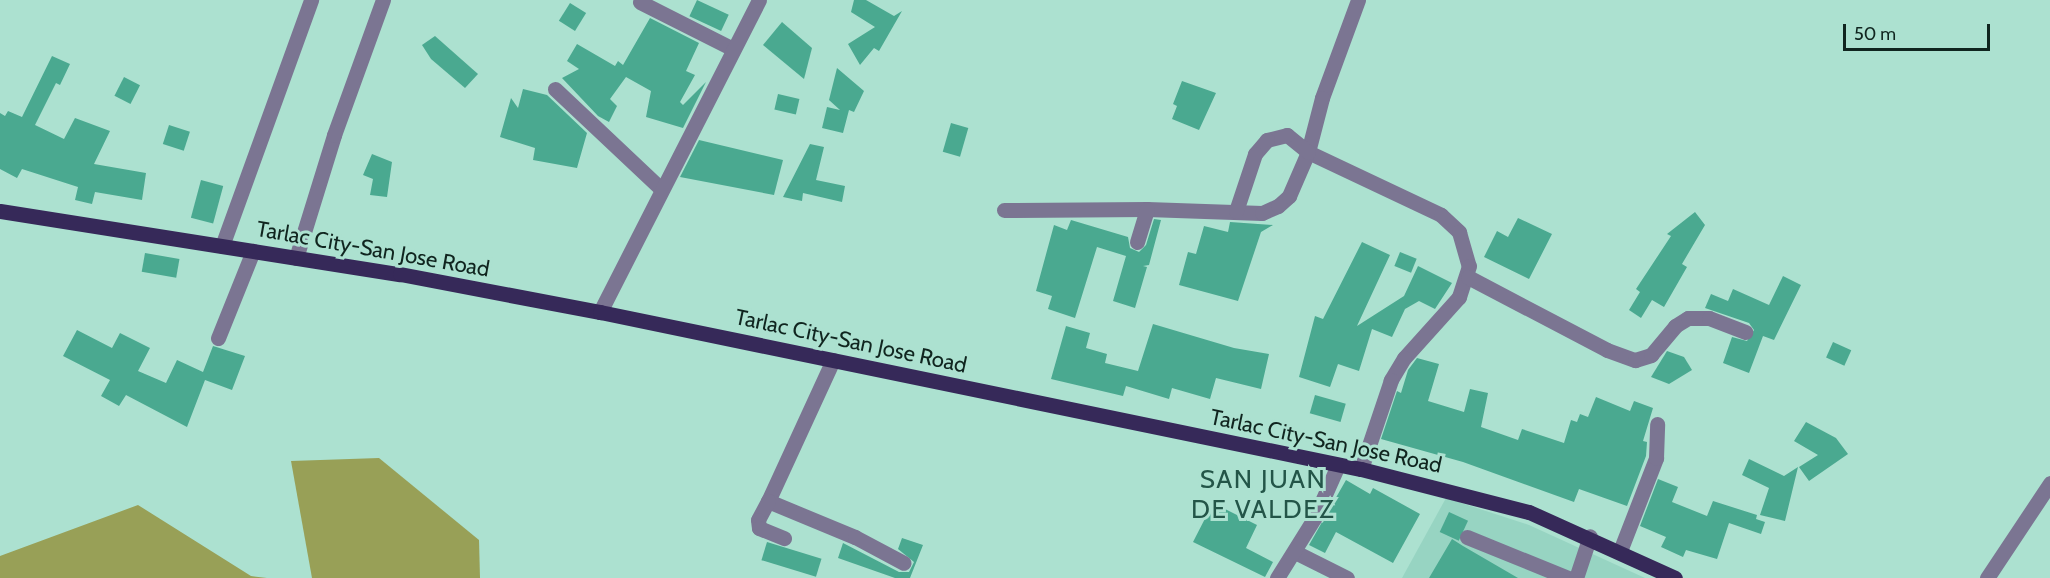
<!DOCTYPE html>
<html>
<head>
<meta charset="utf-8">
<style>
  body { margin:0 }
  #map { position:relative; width:2050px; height:578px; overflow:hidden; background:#ace1d0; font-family:Cabin,sans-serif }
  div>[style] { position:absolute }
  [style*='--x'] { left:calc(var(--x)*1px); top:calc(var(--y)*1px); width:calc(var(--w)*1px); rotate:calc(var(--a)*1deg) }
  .built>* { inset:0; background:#97d4c2 }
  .forest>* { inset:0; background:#98a057 }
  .building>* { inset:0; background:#4aa990; transform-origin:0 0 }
  .minor>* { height:15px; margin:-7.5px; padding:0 7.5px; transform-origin:7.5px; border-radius:7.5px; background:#7b7592 }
  .major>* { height:15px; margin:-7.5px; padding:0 7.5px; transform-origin:7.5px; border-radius:7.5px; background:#362959 }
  span { translate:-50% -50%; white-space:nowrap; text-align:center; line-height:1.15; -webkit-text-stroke:6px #ace1d0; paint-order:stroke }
  .street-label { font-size:22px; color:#10251f }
  .quarter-label { font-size:26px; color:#235548; letter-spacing:1.5px }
  .scale { position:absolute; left:1843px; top:24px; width:147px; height:27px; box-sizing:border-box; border:3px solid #10251f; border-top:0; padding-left:8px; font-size:18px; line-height:21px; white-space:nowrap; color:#10251f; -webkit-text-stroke:4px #ace1d0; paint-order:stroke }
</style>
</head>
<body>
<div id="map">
  <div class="built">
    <i style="clip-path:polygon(1446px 498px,1529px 525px,1645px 578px,1402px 578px)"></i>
  </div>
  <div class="forest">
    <i style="clip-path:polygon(379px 458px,479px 540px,480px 578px,312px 578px,291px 461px)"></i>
    <i style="clip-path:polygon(138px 505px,251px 576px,267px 578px,0 578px,0 556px)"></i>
  </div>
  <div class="building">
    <i style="left:697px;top:0;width:35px;height:18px;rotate:25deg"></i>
    <i style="clip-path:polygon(854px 0,866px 0,894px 16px,902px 11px,879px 51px,874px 48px,860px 65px,848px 44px,875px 27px,851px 12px)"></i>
    <i style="left:570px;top:3px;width:19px;height:21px;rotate:32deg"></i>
    <i style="clip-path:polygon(650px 18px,699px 43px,686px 71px,695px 75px,680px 102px,683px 105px,706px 82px,683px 128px,646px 117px,651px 91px,626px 77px,610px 99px,617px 106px,609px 122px,598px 116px,562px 78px,579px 69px,567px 61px,577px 44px,615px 66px,618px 61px,623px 65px)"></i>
    <i style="clip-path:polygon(782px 22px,812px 48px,804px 79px,763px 45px)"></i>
    <i style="clip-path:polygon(435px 36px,478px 74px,465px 88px,431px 59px,422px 45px)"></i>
    <i style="clip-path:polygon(52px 56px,70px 64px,60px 85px,56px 83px,35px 125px,64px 139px,75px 118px,110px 131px,94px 164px,146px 173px,142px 200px,95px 192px,92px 204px,75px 200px,78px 187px,22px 169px,17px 178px,0 169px,0 113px,5px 116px,8px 111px,22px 117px)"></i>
    <i style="clip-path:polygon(837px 68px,864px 91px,854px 112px,849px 110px,843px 133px,822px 128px,827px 107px,840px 110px,829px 100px)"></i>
    <i style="left:124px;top:77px;width:18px;height:21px;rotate:27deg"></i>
    <i style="clip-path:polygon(1182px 81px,1216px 93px,1199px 130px,1172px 119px,1177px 106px,1173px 104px)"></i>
    <i style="clip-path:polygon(523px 89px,547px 95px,587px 133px,577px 168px,533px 160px,535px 148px,500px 137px,511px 98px,518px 108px)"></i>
    <i style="left:778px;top:94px;width:22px;height:16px;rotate:13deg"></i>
    <i style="left:951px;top:123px;width:18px;height:30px;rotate:16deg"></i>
    <i style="left:169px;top:125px;width:22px;height:20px;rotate:18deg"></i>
    <i style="clip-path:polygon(699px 140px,783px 160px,774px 195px,680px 177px)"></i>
    <i style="clip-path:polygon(810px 144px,824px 147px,816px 180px,845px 186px,842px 202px,803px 193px,802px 201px,783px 197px)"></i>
    <i style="clip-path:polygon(372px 154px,392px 162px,387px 197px,370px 195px,373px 179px,363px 175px)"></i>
    <i style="left:201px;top:180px;width:23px;height:39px;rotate:15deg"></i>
    <i style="clip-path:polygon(1695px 212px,1705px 225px,1682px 264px,1687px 267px,1664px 307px,1652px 300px,1641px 318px,1629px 310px,1640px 292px,1636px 289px,1671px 236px,1667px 234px)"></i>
    <i style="clip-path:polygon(1518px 218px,1552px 234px,1529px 279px,1484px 257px,1497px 231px,1508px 237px)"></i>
    <i style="clip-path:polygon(1154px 219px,1161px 220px,1149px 265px,1143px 266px,1147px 267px,1135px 308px,1113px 301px,1126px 256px,1097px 247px,1075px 318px,1048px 309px,1052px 296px,1036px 291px,1054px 225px,1067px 230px,1071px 220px,1128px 237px,1130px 248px,1139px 252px,1146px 245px)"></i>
    <i style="clip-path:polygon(1230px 222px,1273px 225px,1261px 232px,1238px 301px,1179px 285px,1188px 252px,1196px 254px,1204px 226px,1228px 232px)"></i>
    <i style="clip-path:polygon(1362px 242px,1390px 255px,1357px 326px,1404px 296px,1418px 266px,1452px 283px,1435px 309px,1419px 301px,1405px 309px,1392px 337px,1372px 329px,1359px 371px,1338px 364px,1330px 387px,1299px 377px,1315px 316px,1323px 319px)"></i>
    <i style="left:1400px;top:252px;width:18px;height:15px;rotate:22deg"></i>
    <i style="left:145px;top:253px;width:35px;height:19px;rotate:10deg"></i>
    <i style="clip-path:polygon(1783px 276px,1801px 285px,1774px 340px,1763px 336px,1749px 373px,1723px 363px,1732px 337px,1747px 341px,1754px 330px,1749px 323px,1705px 308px,1711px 294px,1728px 301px,1733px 289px,1769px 305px)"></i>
    <i style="clip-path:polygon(1153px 324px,1234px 348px,1269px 354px,1261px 389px,1216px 378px,1210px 399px,1172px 388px,1169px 399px,1126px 386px,1123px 396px,1051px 379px,1066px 326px,1090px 333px,1086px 348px,1107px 354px,1105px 363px,1138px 371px)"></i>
    <i style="clip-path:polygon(77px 330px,112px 348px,120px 333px,150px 348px,138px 371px,166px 383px,177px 360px,203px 372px,213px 346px,245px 356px,232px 390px,205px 380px,187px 427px,126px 395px,119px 406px,101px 396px,110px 380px,63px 356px)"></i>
    <i style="left:1833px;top:342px;width:20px;height:17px;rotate:24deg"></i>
    <i style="clip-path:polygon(1667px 351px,1684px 357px,1692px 370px,1669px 384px,1651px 377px)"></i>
    <i style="clip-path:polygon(1417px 358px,1439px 364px,1428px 401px,1464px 412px,1470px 389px,1488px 393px,1481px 427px,1518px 440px,1522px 429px,1564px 443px,1571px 420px,1577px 422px,1580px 414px,1588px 417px,1596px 397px,1630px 411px,1634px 401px,1653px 408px,1643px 441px,1647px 442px,1646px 456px,1627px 506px,1579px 489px,1574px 502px,1463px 462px,1381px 439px,1397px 391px,1401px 393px,1408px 370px)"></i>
    <i style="left:1315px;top:395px;width:32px;height:19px;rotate:16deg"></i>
    <i style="clip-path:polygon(1806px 422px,1836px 438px,1848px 454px,1809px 481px,1799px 467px,1818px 455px,1794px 441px)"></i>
    <i style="clip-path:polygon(1749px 459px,1784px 476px,1798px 467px,1785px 521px,1760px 515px,1769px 488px,1742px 475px)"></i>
    <i style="clip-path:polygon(1658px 479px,1678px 487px,1672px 502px,1707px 516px,1713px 501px,1757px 515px,1756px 519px,1765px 522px,1761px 534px,1729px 523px,1717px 559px,1686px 550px,1683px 557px,1661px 547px,1666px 537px,1640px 526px)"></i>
    <i style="clip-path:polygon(1346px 480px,1370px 494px,1373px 488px,1420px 514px,1393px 563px,1336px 532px,1325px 553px,1309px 545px)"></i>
    <i style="clip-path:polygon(1213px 503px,1257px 525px,1246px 548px,1273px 562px,1265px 577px,1193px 542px)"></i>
    <i style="left:1449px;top:512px;width:21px;height:22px;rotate:25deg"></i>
    <i style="clip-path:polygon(902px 538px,923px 545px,910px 578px,895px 578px,838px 558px,843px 543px,899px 572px,909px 572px,914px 562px,898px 549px)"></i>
    <i style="clip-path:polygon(1452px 539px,1463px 546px,1518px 578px,1429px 578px)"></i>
    <i style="left:767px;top:542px;width:57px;height:19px;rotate:17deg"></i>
  </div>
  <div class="minor">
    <i style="--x:1358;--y:0;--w:104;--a:110.2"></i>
    <i style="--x:1322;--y:98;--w:56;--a:104.5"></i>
    <i style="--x:1308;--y:152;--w:147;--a:25.3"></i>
    <i style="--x:1441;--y:215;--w:25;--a:43"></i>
    <i style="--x:1459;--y:232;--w:35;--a:74"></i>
    <i style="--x:1469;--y:266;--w:33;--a:108"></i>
    <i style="--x:1459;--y:297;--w:82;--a:132"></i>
    <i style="--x:1404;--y:358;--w:26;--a:121"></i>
    <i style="--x:1391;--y:380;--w:94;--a:108.6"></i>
    <i style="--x:640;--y:2;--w:104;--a:26.8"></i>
    <i style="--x:555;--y:89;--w:146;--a:43.3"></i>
    <i style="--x:1004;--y:210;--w:143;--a:-0.4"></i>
    <i style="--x:1147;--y:209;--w:115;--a:2"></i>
    <i style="--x:1262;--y:213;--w:17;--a:-24"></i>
    <i style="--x:1278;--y:206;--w:15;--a:-42"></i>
    <i style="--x:1289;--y:196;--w:48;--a:-66.6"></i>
    <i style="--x:1308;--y:152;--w:27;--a:-141"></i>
    <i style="--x:1287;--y:135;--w:21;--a:166"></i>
    <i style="--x:1267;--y:140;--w:18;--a:131"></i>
    <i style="--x:1255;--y:154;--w:60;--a:108.4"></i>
    <i style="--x:1137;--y:242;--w:34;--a:-73"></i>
    <i style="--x:222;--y:246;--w:262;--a:-70.1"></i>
    <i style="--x:296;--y:258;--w:129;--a:-72.8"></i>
    <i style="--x:334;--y:135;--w:144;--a:-70.1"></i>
    <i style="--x:1468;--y:277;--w:157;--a:27.7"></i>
    <i style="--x:1607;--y:350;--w:30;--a:20"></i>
    <i style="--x:1635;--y:360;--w:17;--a:-17"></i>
    <i style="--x:1651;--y:355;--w:38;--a:-50"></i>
    <i style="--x:1675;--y:326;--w:15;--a:-32"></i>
    <i style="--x:1688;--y:318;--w:21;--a:0"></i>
    <i style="--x:1709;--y:318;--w:39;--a:21"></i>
    <i style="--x:600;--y:312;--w:350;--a:-63"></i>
    <i style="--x:218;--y:338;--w:94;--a:-68.1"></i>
    <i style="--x:833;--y:360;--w:155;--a:114.7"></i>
    <i style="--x:768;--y:501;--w:94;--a:22.5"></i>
    <i style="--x:855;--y:537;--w:55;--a:28"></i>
    <i style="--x:768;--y:501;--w:21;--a:118"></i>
    <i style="--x:758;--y:520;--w:8;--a:83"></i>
    <i style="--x:759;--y:528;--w:27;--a:22"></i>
    <i style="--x:1467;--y:537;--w:109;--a:22.1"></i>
    <i style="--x:1620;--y:551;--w:100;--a:-68.8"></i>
    <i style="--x:1656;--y:458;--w:34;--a:-88"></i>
    <i style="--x:1295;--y:552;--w:58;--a:26.6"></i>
    <i style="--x:1277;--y:578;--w:72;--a:-58.1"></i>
    <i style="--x:1315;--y:517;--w:57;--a:-66.1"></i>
    <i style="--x:1576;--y:578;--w:44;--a:-71.6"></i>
    <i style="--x:1987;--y:578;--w:114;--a:-56.4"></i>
  </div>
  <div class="major">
    <i style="--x:0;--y:211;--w:405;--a:9"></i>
    <i style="--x:400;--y:274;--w:204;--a:10.8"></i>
    <i style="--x:600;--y:312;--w:777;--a:11.66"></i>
    <i style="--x:1361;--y:469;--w:173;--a:14.4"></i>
    <i style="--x:1529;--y:512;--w:160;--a:24.3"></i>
  </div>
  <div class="street-label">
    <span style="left:373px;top:249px;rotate:10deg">Tarlac City-San Jose Road</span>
    <span style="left:851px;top:341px;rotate:12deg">Tarlac City-San Jose Road</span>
    <span style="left:1326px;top:441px;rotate:12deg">Tarlac City-San Jose Road</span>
  </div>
  <div class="quarter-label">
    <span style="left:1263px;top:495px">SAN JUAN<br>DE VALDEZ</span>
  </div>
  <div class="scale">50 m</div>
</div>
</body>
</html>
